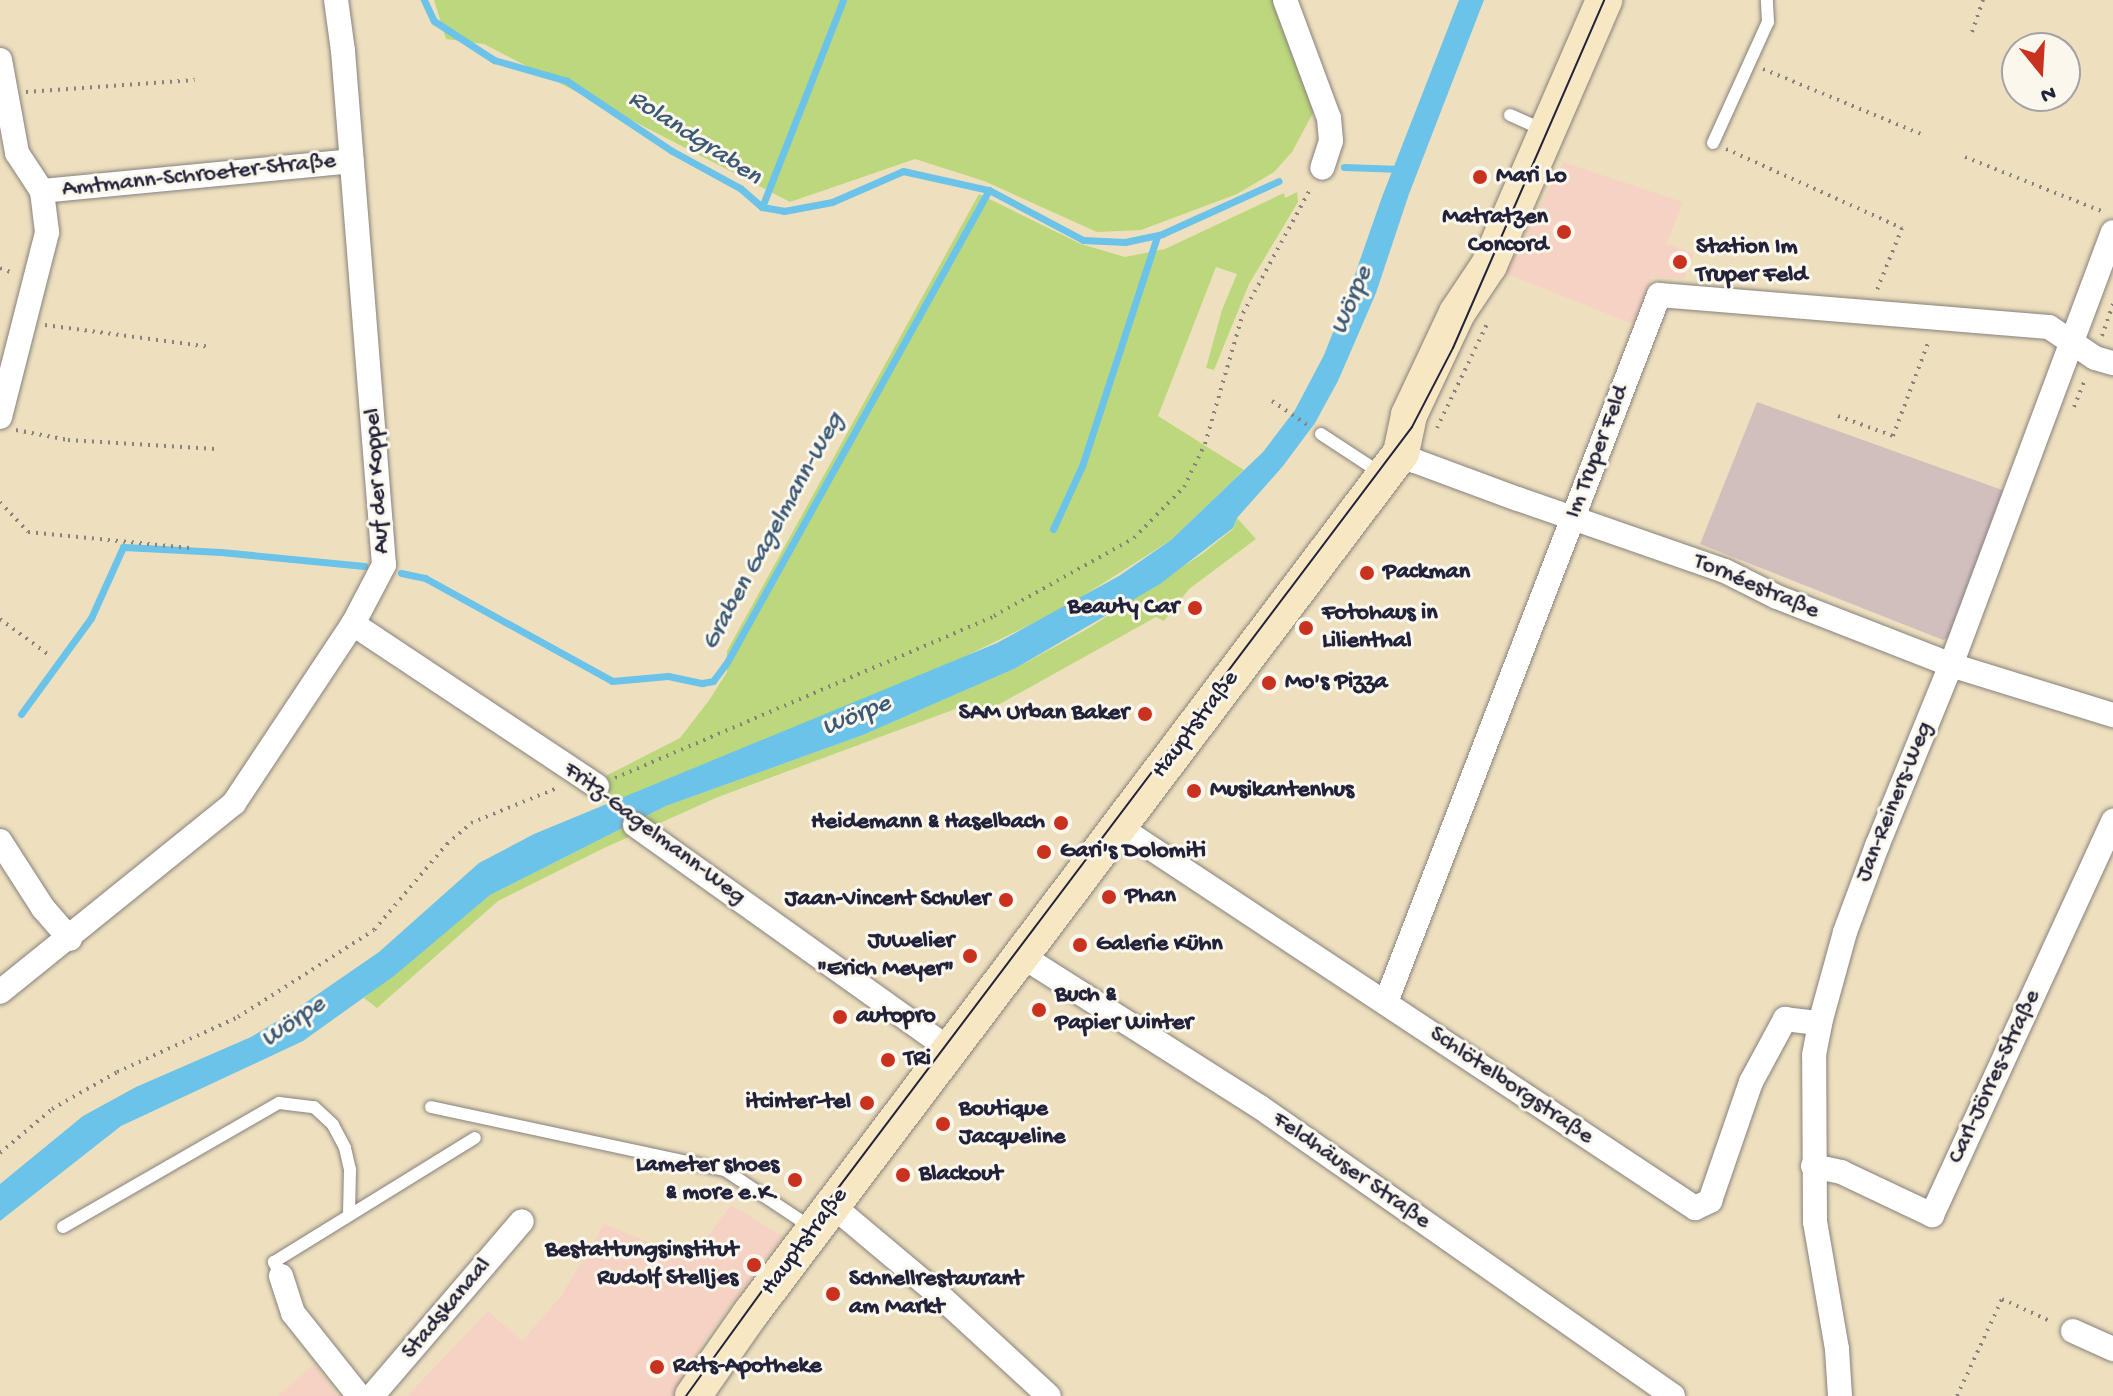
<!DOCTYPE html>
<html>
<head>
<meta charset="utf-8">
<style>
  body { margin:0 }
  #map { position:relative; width:2113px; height:1396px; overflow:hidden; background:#eee0bf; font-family:"Gochi Hand",sans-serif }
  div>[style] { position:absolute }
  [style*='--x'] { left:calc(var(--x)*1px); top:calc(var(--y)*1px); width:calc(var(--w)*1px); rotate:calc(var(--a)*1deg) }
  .built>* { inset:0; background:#f6d2c4 }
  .industrial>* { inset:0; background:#d1bfbe }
  .green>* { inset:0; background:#bcd77c }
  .water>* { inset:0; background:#6cc3e9 }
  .stream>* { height:7px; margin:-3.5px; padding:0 3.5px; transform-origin:3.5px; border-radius:3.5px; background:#6cc3e9 }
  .path>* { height:4px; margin-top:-2px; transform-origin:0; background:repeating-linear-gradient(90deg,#88817d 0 2px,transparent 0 8px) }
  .roads { filter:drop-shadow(0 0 2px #88817d) drop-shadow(0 0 2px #88817d) }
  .lane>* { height:12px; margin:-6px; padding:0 6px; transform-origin:6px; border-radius:6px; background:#fff }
  .street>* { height:24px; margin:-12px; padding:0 12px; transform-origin:12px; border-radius:12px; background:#fff }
  .secondary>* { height:36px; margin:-18px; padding:0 18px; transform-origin:18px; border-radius:18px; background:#f7e8c3 }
  .tram>* { height:2px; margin:-1px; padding:0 1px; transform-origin:1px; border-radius:1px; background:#22223b }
  .dots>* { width:22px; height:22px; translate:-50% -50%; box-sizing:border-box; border:4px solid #fbf7ec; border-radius:50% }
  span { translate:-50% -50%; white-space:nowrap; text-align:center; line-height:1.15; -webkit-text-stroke:6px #fbf7ec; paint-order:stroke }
  .street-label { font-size:24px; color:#22223b }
  .poi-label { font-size:24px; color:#22223b; font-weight:700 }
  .left { translate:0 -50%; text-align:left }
  .right { translate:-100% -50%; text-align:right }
  .water-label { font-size:26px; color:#3c5a78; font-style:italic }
  .north { position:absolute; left:2001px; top:32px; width:80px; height:80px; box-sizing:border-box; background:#fbf7ec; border:2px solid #a4a2a5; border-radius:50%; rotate:162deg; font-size:22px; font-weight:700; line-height:32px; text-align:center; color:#22223b }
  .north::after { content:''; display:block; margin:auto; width:28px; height:36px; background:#c8321e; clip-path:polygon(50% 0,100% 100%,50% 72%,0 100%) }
</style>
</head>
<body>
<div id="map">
  <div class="built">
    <i style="clip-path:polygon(1563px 162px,1683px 202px,1666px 244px,1694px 253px,1684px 279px,1652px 277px,1633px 324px,1505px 273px)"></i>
    <i style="clip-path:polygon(731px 1205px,782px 1236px,705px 1339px,674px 1396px,407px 1396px,488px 1311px,522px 1341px,561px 1296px,604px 1224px,691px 1259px)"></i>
    <i style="clip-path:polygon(314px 1364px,338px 1396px,278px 1396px)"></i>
  </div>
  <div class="industrial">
    <i style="clip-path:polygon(1757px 402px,2005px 491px,1949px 638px,1943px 640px,1700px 544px)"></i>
  </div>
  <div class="green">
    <i style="clip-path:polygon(434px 0,1273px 0,1291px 38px,1314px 111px,1292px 152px,1274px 172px,1237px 194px,1141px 230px,1097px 232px,984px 181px,915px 159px,790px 202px,484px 44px,446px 39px)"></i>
    <i style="clip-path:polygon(1297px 192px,1298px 202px,1249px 284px,1214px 370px,1206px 368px,1222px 310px,1237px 274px,1216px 267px,1158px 416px,1244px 470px,1171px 540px,1064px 608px,931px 673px,616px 801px,598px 780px,680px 738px,710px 699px,727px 672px,727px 651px,979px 194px,1081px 244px,1125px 257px,1165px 249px,1284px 193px,1285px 198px)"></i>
    <i style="clip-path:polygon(1237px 518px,1256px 539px,1189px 589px,1164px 621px,1156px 617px,980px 715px,969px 704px,718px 797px,604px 848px,498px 901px,377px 1008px,364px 998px,490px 895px,666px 806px,863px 735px,1016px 668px,1089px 628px,1202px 554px,1233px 529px)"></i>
  </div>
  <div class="water">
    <i style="clip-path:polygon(1459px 0,1484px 0,1409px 194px,1376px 293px,1338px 381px,1315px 423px,1283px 466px,1237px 518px,1233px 528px,1160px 584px,1016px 668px,863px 735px,666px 806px,490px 895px,394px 976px,303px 1041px,121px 1126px,0 1221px,0 1184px,83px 1116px,136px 1087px,251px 1037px,289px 1014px,379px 952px,479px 863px,534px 834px,997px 643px,1119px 576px,1171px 540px,1263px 452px,1295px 410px,1324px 355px,1347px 297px,1382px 197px)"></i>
  </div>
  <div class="stream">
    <i style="--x:424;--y:0;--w:23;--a:65"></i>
    <i style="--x:434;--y:21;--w:72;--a:33"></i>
    <i style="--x:494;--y:60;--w:76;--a:16"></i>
    <i style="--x:567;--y:81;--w:126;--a:33.7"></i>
    <i style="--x:672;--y:151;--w:77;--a:28.6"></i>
    <i style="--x:740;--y:188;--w:29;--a:41"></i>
    <i style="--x:762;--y:207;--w:22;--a:10"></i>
    <i style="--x:784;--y:211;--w:49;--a:-10.6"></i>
    <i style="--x:832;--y:202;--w:77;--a:-23.6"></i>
    <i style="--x:903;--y:171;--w:88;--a:12.5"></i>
    <i style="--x:989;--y:190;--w:106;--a:28"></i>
    <i style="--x:1083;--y:240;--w:42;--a:2.7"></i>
    <i style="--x:1125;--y:242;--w:38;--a:-12"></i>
    <i style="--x:1162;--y:234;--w:128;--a:-24.4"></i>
    <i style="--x:1344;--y:167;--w:57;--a:2"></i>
    <i style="--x:762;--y:207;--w:222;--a:-68.6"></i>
    <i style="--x:1053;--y:529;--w:69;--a:-65.3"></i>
    <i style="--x:1082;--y:466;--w:242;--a:-71.9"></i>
    <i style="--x:401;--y:573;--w:25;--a:12"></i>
    <i style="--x:425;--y:578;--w:213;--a:28.8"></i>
    <i style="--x:612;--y:681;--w:56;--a:-5.1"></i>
    <i style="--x:668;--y:676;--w:35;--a:12"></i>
    <i style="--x:702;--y:683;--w:11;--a:-10"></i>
    <i style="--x:713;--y:681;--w:21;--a:-53"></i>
    <i style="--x:726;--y:664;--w:542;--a:-60.98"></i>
    <i style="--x:21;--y:714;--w:119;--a:-53.9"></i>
    <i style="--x:91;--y:618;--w:78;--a:-65.7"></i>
    <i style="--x:123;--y:547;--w:98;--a:2.9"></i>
    <i style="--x:221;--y:552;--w:144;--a:5.6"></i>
  </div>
  <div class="path">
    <i style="--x:1972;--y:32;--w:34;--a:-71"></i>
    <i style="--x:1763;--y:69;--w:173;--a:22.4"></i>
    <i style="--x:26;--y:92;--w:169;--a:-4.1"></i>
    <i style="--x:1726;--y:149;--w:193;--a:24.2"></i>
    <i style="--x:1902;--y:228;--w:67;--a:112"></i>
    <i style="--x:1965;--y:157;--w:149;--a:21.6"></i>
    <i style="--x:0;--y:268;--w:14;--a:21"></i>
    <i style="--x:45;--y:325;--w:165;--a:7.6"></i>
    <i style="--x:2102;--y:336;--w:34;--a:-71"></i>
    <i style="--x:1272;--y:401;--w:45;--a:34"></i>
    <i style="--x:2074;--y:407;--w:31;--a:-68"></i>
    <i style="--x:1838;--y:416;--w:59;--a:20"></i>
    <i style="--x:1893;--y:436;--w:103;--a:-69.4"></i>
    <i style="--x:1437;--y:428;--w:115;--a:-64.3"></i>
    <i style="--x:16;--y:430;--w:53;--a:10.9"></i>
    <i style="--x:68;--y:440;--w:148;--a:3.5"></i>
    <i style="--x:0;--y:502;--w:41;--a:47"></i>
    <i style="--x:28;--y:532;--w:162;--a:5.7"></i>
    <i style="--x:0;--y:619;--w:61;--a:36.3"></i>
    <i style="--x:615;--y:778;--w:412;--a:-23.1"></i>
    <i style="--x:994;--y:616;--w:160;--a:-29.1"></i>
    <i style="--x:1134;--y:538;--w:71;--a:-45.6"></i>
    <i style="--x:1184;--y:487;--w:48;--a:-64"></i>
    <i style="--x:1205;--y:444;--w:136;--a:-73.8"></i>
    <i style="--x:1243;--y:313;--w:142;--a:-61.5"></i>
    <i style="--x:0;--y:1153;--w:68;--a:-40.2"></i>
    <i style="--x:52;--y:1109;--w:75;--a:-29.6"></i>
    <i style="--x:117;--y:1072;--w:133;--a:-24.4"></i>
    <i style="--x:238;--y:1017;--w:161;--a:-32.6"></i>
    <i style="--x:374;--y:930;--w:113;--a:-49.7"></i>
    <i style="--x:447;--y:844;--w:32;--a:-41"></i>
    <i style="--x:471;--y:823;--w:93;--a:-22.1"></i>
    <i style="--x:1957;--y:1396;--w:107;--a:-65.1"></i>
    <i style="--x:2002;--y:1299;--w:55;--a:24.7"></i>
  </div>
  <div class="roads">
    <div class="lane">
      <i style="--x:1510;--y:115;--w:37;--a:24"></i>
      <i style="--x:1713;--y:143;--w:133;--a:-65.6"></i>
      <i style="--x:1768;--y:22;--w:22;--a:-93"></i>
      <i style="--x:1321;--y:434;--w:73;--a:33.3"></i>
      <i style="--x:431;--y:1107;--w:301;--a:12.1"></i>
      <i style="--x:725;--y:1170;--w:105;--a:33.7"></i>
      <i style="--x:63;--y:1227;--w:249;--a:-29.9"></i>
      <i style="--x:279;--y:1103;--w:35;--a:7"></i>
      <i style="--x:314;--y:1107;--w:26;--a:43"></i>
      <i style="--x:333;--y:1125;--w:26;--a:62"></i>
      <i style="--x:345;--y:1148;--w:23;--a:77"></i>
      <i style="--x:350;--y:1170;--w:45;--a:91.3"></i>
      <i style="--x:281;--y:1276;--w:16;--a:-117"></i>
      <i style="--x:274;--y:1262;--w:236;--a:-31.7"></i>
    </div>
    <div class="street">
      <i style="--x:1285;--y:0;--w:126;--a:69.6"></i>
      <i style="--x:1329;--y:118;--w:23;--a:85"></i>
      <i style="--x:1331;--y:141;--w:28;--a:108"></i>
      <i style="--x:0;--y:60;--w:95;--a:79.6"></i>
      <i style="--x:17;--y:153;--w:45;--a:56.7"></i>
      <i style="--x:42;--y:191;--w:311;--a:-5.5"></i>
      <i style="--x:0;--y:417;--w:191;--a:-75.7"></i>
      <i style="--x:47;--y:232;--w:41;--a:-97"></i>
      <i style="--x:1401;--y:453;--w:16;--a:30"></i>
      <i style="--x:1415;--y:461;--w:110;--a:20.3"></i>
      <i style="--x:1518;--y:499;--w:219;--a:19.2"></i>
      <i style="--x:1725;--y:571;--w:58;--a:26.6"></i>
      <i style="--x:1777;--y:597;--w:187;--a:21.3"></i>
      <i style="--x:1951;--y:665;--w:170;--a:17.2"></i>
      <i style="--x:353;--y:624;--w:293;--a:33.6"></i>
      <i style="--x:635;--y:825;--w:388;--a:35.5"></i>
      <i style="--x:1119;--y:827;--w:691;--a:33.48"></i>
      <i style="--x:1695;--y:1208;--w:17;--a:-25"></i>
      <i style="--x:1710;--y:1201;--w:126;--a:-71"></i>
      <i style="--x:1751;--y:1082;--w:72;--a:-61.6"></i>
      <i style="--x:1785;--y:1019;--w:35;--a:7"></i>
      <i style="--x:0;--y:841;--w:80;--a:57.3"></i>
      <i style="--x:43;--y:908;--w:41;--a:48.9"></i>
      <i style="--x:1022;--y:956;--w:282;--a:32.4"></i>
      <i style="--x:1260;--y:1107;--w:504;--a:34.98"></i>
      <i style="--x:0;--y:992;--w:301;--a:-38.9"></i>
      <i style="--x:234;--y:803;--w:215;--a:-56.4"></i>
      <i style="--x:353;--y:624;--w:67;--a:-62.3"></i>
      <i style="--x:384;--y:565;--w:516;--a:-94.56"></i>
      <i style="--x:343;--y:51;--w:51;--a:-97.8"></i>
      <i style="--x:1386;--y:1002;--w:758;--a:-68.89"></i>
      <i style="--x:1659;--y:295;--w:391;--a:4.7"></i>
      <i style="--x:2049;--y:327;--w:55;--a:34"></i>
      <i style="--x:2095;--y:358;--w:19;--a:16"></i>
      <i style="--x:1813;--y:1166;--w:29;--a:12"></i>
      <i style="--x:1841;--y:1172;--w:101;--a:25.3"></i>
      <i style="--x:1932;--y:1215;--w:434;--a:-65.3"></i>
      <i style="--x:833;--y:1206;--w:138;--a:40"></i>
      <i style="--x:939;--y:1295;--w:149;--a:42.6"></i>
      <i style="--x:281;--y:1276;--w:39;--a:72"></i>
      <i style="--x:293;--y:1313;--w:106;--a:51.5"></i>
      <i style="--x:2073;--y:1331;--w:44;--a:24.2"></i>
      <i style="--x:372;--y:1396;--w:230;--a:-49.4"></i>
      <i style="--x:1840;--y:1396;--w:47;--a:-93.7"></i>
      <i style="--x:1837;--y:1349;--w:129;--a:-99.8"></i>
      <i style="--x:1815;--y:1222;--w:167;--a:-90.3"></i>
      <i style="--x:1814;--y:1055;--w:33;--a:-79"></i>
      <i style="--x:1820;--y:1023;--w:94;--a:-74.6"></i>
      <i style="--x:1845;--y:932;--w:92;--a:-69.6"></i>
      <i style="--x:1877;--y:846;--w:196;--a:-67.8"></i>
      <i style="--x:1951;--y:665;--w:462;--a:-69.5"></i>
    </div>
    <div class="secondary">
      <i style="--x:693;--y:1396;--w:101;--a:-55.1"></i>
      <i style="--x:751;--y:1313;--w:1078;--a:-52.92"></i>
      <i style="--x:1401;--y:453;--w:39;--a:-78"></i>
      <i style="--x:1409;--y:415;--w:113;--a:-64.8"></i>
      <i style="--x:1457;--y:313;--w:58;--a:-56.3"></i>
      <i style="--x:1489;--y:265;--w:289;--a:-66.5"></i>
    </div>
  </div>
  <div class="tram">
    <i style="--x:686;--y:1396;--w:193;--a:-54.1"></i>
    <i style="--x:799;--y:1240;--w:1018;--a:-52.98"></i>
    <i style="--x:1412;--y:427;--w:89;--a:-62.6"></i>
    <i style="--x:1453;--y:348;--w:379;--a:-66.5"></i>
  </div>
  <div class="dots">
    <i style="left:1480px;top:177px;background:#c8321e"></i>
    <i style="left:1564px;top:232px;background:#c8321e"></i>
    <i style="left:1680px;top:262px;background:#c8321e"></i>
    <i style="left:1367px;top:573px;background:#c8321e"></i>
    <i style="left:1195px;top:608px;background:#c8321e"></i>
    <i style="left:1306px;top:628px;background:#c8321e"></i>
    <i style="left:1269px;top:683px;background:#c8321e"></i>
    <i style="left:1145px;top:714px;background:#c8321e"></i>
    <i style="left:1194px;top:791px;background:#c8321e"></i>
    <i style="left:1061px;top:823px;background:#c8321e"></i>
    <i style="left:1044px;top:852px;background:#c8321e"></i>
    <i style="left:1109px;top:897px;background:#c8321e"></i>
    <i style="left:1006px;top:900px;background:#c8321e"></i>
    <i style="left:1080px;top:945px;background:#c8321e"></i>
    <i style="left:970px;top:956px;background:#c8321e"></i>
    <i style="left:1039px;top:1010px;background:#c8321e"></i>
    <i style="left:840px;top:1017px;background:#c8321e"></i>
    <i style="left:888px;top:1060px;background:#c8321e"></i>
    <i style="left:867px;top:1103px;background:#c8321e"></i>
    <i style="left:943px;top:1124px;background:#c8321e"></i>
    <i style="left:903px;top:1175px;background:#c8321e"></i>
    <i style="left:795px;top:1180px;background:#c8321e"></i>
    <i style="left:754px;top:1265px;background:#c8321e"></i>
    <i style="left:833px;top:1294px;background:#c8321e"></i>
    <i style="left:657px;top:1367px;background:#c8321e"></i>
  </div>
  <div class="street-label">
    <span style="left:199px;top:176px;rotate:-6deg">Amtmann-Schroeter-Straße</span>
    <span style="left:1598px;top:452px;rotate:-69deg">Im Truper Feld</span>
    <span style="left:378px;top:481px;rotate:-94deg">Auf der Koppel</span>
    <span style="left:1756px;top:587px;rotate:23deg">Tornéestraße</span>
    <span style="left:1196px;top:725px;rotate:-53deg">Hauptstraße</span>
    <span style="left:1895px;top:802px;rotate:-68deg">Jan-Reiners-Weg</span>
    <span style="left:654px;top:834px;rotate:37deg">Fritz-Gagelmann-Weg</span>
    <span style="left:1995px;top:1077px;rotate:-65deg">Carl-Jörres-Straße</span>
    <span style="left:1511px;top:1086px;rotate:34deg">Schlötelborgstraße</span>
    <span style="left:1351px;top:1171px;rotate:35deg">Feldhäuser Straße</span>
    <span style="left:805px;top:1242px;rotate:-53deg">Hauptstraße</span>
    <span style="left:447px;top:1309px;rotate:-50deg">Stadskanaal</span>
  </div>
  <div class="poi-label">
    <span class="left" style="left:1496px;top:177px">Mari Lo</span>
    <span class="right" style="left:1548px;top:232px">Matratzen<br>Concord</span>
    <span class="left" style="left:1696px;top:262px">Station Im<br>Truper Feld</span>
    <span class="left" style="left:1383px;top:573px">Packman</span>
    <span class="right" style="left:1179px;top:608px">Beauty Car</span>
    <span class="left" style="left:1322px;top:628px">Fotohaus in<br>Lilienthal</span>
    <span class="left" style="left:1285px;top:683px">Mo's Pizza</span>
    <span class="right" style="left:1129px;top:714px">SAM Urban Baker</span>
    <span class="left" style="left:1210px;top:791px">Musikantenhus</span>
    <span class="right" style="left:1045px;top:823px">Heidemann &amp; Haselbach</span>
    <span class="left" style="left:1060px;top:852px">Gari's Dolomiti</span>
    <span class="left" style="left:1125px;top:897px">Phan</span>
    <span class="right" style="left:990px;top:900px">Jaan-Vincent Schuler</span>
    <span class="right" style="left:954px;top:956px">Juwelier<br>"Erich Meyer"</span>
    <span class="left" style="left:1096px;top:945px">Galerie Kühn</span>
    <span class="left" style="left:1055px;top:1010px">Buch &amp;<br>Papier Winter</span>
    <span class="left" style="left:856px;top:1017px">autopro</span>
    <span class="left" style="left:904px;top:1060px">TRi</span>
    <span class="right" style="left:851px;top:1103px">itcinter-tel</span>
    <span class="left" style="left:959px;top:1124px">Boutique<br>Jacqueline</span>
    <span class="right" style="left:779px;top:1180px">Lameter shoes<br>&amp; more e.K.</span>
    <span class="left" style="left:919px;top:1175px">Blackout</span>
    <span class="right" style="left:738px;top:1265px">Bestattungsinstitut<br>Rudolf Stelljes</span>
    <span class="left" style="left:849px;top:1294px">Schnellrestaurant<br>am Markt</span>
    <span class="left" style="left:673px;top:1367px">Rats-Apotheke</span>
  </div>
  <div class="water-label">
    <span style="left:694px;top:139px;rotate:33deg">Rolandgraben</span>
    <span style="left:1353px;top:301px;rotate:-67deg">Wörpe</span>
    <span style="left:774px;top:532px;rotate:-61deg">Graben Gagelmann-Weg</span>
    <span style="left:857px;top:717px;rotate:-22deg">Wörpe</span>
    <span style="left:294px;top:1023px;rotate:-34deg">Wörpe</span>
  </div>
  <div class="north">N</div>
</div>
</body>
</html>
